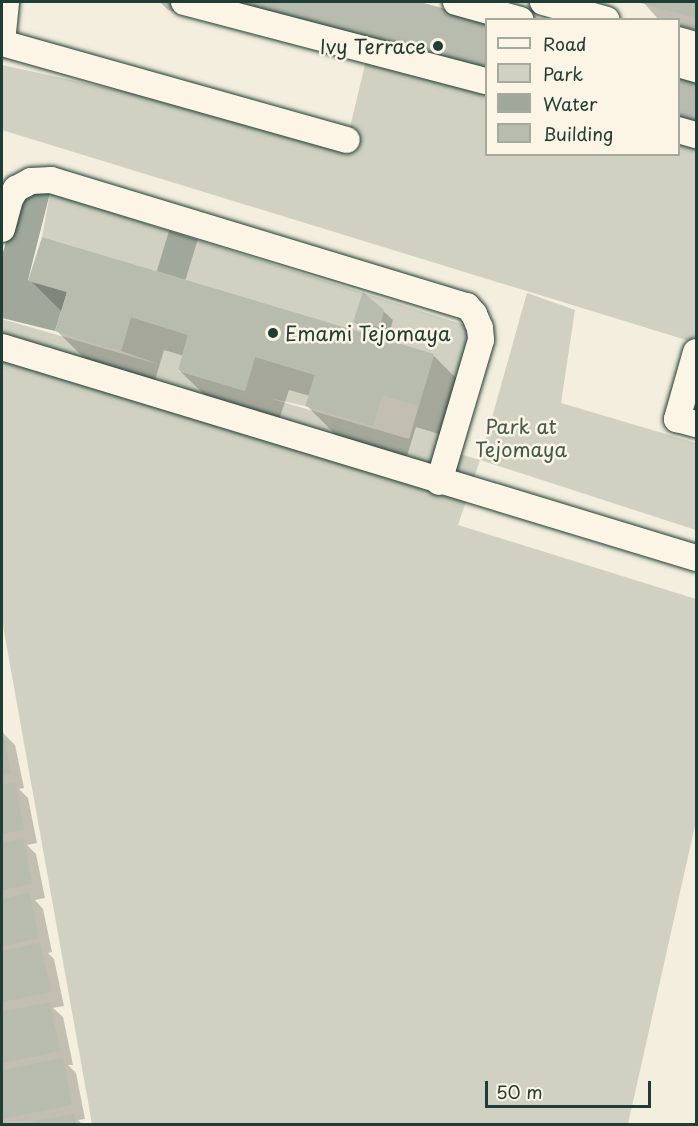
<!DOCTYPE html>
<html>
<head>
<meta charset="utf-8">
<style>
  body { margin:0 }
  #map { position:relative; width:698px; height:1126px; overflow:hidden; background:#f3eede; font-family:"Playpen Sans",sans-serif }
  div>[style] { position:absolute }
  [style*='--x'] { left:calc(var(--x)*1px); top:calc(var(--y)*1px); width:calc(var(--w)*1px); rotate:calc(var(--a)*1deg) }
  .green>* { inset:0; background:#d0d1c2 }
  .water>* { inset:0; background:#a0a89b; transform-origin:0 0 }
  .shadow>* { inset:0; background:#0003; transform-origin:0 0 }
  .building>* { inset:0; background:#b8bcae }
  .roads { filter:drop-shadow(0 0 2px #1f3d34) drop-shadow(0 0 2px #1f3d34) }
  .minor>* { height:26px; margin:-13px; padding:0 13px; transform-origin:13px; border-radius:13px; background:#fcf5e5 }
  .dots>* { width:16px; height:16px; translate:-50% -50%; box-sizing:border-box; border:3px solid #fcf5e5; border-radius:50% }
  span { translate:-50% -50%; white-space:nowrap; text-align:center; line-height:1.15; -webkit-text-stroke:5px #fcf5e5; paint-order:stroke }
  .poi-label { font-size:20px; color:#1f3d34 }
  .right { translate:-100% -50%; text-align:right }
  .left { translate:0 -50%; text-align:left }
  .park-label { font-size:20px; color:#425b50 }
  .frame { position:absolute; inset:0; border:3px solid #1f3d34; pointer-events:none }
  .legend { position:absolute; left:485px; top:18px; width:195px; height:138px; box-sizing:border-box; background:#fcf5e5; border:2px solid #a4ab9e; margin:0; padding:8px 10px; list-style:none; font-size:18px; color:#1f3d34 }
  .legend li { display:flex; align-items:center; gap:12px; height:30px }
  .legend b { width:30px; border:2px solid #a4ab9e }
  .scale { position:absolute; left:485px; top:1081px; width:166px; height:27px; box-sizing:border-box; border:3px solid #1f3d34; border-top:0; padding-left:8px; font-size:18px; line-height:21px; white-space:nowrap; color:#1f3d34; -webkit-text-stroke:4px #fcf5e5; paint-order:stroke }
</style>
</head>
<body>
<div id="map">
  <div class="green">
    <i style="clip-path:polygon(367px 56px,486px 88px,486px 154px,678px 154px,679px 140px,696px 145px,696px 343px,2px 130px,2px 65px,347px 140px)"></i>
    <i style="clip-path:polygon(50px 193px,471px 327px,438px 448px,480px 460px,527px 293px,575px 310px,561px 403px,696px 443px,696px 530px,480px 460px,458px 525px,696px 599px,696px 821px,628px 1124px,92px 1124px,2px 620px,2px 319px,161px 365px,121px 351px,131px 317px,188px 335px,178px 371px,245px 391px,255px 357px,315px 375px,305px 406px,269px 398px,409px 439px,434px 355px,42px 237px)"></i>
  </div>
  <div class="water">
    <i style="clip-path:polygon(22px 186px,50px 193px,28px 280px,67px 292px,55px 331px,2px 318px,2px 256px)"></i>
    <i style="left:169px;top:231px;width:30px;height:42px;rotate:17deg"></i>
  </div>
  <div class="shadow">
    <i style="clip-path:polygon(160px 2px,414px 2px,486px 22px,486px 95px,168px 10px)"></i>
    <i style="clip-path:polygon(643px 2px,696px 2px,696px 30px,678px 26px,678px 20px,659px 20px)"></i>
    <i style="left:678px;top:75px;width:19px;height:71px;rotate:16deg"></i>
    <i style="clip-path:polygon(43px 238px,434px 356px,467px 389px,452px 438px,416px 427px,406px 459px,340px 439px,307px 406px,310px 396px,289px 390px,278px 423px,213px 403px,179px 370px,184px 356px,164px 350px,154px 384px,90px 364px,57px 331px,62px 312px,30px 280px)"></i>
    <i style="clip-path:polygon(383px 311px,393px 320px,389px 336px,364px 331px,354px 321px)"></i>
    <i style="clip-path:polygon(2px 732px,15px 745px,24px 788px,19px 789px,28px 798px,37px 843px,27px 845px,36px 854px,45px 898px,35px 900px,43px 909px,52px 952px,48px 953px,54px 959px,64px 1006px,53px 1008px,63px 1017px,73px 1065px,68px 1065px,76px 1073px,85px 1119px,78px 1120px,82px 1124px,2px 1124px)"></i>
  </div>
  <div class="building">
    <i style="clip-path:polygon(225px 2px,420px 2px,486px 20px,486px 72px)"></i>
    <i style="clip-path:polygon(641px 2px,696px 2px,696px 18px,641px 3px)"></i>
    <i style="clip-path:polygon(678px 74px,696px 79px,696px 128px,678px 124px)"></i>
    <i style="clip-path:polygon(42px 237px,434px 354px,419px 406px,382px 395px,373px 426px,305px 406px,315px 375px,255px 357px,245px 391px,178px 370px,188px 335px,131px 317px,121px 351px,55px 331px,67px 292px,28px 281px)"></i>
    <i style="clip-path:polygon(363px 292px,384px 310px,380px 327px,353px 322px)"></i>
    <i style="clip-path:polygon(3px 732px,11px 774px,2px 776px,2px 732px)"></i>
    <i style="clip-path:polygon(15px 783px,24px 829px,2px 834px,2px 785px)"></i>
    <i style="clip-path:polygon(23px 839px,32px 884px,2px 890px,2px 843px)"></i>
    <i style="clip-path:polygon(30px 893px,39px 938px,2px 946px,2px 899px)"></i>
    <i style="clip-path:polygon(40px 943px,51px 992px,2px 1002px,2px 951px)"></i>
    <i style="clip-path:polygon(50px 1002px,60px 1051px,2px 1063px,2px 1012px)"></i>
    <i style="clip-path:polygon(63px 1058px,72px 1105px,2px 1119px,2px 1070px)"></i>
    <i style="clip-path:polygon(74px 1114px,76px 1124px,26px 1124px,26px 1123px)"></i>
  </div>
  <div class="roads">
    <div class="minor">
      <i style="--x:184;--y:2;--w:312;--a:14.7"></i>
      <i style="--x:456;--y:2;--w:67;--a:15.5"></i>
      <i style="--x:543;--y:2;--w:66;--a:15.7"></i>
      <i style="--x:678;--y:40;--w:19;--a:16"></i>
      <i style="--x:2;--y:43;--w:358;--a:15.7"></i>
      <i style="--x:2;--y:43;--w:41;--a:-84.4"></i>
      <i style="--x:678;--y:64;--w:19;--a:16"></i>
      <i style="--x:678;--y:130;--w:19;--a:16"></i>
      <i style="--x:2;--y:229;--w:31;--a:-75"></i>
      <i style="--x:10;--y:199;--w:12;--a:-59"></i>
      <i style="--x:16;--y:189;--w:17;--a:-28"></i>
      <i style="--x:31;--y:181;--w:20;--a:-3"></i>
      <i style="--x:51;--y:180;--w:435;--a:16.9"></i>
      <i style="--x:467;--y:306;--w:11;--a:49"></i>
      <i style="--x:474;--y:314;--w:15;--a:67"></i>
      <i style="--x:480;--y:328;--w:12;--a:85"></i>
      <i style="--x:481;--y:340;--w:148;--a:106.5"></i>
      <i style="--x:2;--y:347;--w:725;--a:16.91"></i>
      <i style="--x:696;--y:352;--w:70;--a:105.8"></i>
      <i style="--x:677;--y:419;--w:20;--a:15"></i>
    </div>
  </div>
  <div class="dots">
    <i style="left:438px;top:46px;background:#1f3d34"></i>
    <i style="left:273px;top:333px;background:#1f3d34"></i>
  </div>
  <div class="poi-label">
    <span class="right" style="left:426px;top:46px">Ivy Terrace</span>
    <span class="left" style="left:285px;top:333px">Emami Tejomaya</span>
  </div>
  <div class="park-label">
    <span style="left:521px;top:438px">Park at<br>Tejomaya</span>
  </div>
  <div class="frame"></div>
  <ul class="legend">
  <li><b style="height:8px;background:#fcf5e5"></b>Road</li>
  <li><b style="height:16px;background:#d0d1c2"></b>Park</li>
  <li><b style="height:16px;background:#a0a89b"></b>Water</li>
  <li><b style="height:16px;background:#b8bcae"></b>Building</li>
  </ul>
  <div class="scale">50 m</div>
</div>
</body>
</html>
